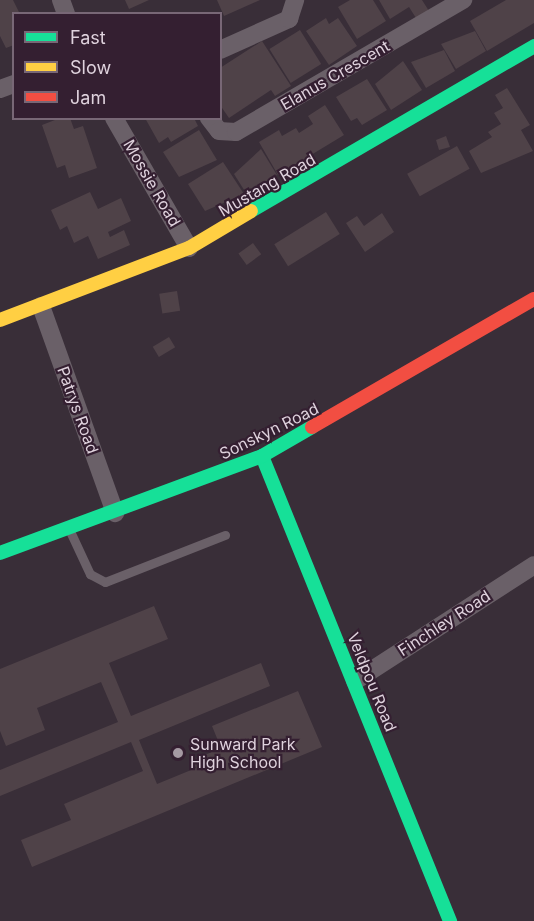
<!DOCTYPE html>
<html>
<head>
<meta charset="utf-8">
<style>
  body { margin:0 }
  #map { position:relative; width:534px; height:921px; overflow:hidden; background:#392e38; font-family:Inter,sans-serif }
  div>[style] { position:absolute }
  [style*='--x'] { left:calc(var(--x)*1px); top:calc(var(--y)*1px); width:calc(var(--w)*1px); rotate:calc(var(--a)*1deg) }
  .building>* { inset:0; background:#4f4248; transform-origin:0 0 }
  .lane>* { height:9px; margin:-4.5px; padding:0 4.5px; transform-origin:4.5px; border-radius:4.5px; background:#6a6068 }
  .street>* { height:18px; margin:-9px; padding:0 9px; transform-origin:9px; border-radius:9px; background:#6a6068 }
  .fast>* { height:14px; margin:-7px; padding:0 7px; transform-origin:7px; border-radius:7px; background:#16e098 }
  .slow>* { height:14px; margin:-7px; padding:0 7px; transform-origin:7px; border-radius:7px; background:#ffcf43 }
  .jam>* { height:14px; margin:-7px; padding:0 7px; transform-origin:7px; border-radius:7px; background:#f24e42 }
  .dots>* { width:16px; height:16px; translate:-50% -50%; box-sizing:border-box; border:3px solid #341f31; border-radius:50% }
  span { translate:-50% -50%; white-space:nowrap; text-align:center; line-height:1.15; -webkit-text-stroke:4.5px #341f31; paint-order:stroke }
  .street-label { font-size:16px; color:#dfd2dd }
  .poi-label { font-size:16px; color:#dfd2dd }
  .left { translate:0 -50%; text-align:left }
  .legend { position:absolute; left:12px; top:12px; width:210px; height:108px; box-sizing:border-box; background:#341f31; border:2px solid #786776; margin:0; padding:8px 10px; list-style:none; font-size:18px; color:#dfd2dd }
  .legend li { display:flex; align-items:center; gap:12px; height:30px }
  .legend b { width:30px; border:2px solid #786776 }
</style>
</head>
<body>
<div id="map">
  <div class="building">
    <i style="clip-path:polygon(0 0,13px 0,20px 14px,14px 14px,14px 45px,6px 48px,0 36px)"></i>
    <i style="clip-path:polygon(125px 0,149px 0,129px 9px)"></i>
    <i style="clip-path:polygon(217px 0,260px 0,224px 16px)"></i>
    <i style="clip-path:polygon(350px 0,373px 0,386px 21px,357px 39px,338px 7px)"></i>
    <i style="clip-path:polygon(379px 0,422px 0,429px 11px,416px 18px,409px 7px,390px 19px)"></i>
    <i style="clip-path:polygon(506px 0,534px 0,534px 23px,487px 51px,470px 21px)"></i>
    <i style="clip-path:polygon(326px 18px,329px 24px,338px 18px,357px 46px,329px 65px,306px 31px)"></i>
    <i style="left:300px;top:30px;width:40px;height:36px;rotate:58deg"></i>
    <i style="clip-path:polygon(475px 31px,486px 51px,456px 69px,441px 44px)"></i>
    <i style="clip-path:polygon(262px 41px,291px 86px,275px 96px,271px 90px,229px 118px,220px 105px,220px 68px)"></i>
    <i style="clip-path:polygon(444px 50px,455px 71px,426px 88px,411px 62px)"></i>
    <i style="clip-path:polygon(403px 61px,422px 90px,391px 110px,375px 84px)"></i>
    <i style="clip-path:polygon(367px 79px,387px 110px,362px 125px,357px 118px,351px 121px,336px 97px)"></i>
    <i style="clip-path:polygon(507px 88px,530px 125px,521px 130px,533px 151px,481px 173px,469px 151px,492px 137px,488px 132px,501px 124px,494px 113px,503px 108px,495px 95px)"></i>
    <i style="clip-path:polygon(325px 105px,344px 135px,278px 175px,259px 142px,279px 130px,282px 136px,296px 128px,299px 133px,313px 124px,308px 116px)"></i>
    <i style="clip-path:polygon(60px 118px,70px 118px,74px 129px,83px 126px,97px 168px,69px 178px,65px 165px,57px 168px,42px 125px)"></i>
    <i style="clip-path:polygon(145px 118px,194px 118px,198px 126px,171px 142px,168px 137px,159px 143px)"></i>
    <i style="clip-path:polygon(199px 130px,217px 160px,179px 177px,163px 152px)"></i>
    <i style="clip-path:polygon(446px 136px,450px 147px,439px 150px,436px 140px)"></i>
    <i style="left:457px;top:146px;width:26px;height:57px;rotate:61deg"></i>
    <i style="clip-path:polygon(261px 149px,277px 175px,246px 193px,234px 174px)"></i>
    <i style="clip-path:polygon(223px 162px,244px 194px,205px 211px,188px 184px)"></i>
    <i style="clip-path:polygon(90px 192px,98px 209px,121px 198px,131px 221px,108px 232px,110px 237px,124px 230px,130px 245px,98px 259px,88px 236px,74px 243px,67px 226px,60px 230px,51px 210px)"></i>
    <i style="left:326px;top:212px;width:26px;height:61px;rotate:58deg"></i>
    <i style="clip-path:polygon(382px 213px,394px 232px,365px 252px,346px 223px,357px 216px,364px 226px)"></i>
    <i style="left:253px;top:243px;width:14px;height:18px;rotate:54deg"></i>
    <i style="left:177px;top:291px;width:20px;height:18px;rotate:81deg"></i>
    <i style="left:169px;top:337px;width:12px;height:19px;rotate:59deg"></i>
    <i style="clip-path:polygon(154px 606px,168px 639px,109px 663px,131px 716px,261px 663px,270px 686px,139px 740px,157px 784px,196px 768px,193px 760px,221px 748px,212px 726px,298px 691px,322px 747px,32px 867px,21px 840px,71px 820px,64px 804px,143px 771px,131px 742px,0 796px,0 770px,118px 722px,101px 682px,37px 708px,45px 730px,6px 746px,0 731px,0 669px)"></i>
  </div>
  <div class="lane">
    <i style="--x:69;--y:529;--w:50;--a:65"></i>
    <i style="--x:90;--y:574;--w:17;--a:28"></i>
    <i style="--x:105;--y:582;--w:129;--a:-21.4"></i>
  </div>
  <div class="street">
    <i style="--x:61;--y:0;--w:15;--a:70"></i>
    <i style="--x:220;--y:50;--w:76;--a:-24.2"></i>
    <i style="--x:289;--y:19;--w:20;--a:-72"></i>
    <i style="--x:0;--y:89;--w:15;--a:-20"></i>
    <i style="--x:114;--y:118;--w:150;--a:60"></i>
    <i style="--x:209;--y:118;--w:16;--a:52"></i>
    <i style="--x:219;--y:131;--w:17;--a:3"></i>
    <i style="--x:236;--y:132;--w:263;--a:-30.2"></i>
    <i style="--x:41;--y:306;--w:220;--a:70.3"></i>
    <i style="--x:355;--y:681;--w:213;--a:-32.9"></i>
  </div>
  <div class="fast">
    <i style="--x:251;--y:211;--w:328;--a:-30.2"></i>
    <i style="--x:262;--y:456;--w:502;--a:67.99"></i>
    <i style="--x:0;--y:553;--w:279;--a:-20.3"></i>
    <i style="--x:262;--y:456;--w:58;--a:-30.1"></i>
  </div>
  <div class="slow">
    <i style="--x:0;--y:320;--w:202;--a:-20.9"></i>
    <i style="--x:189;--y:248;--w:72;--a:-30.8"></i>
  </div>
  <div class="jam">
    <i style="--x:312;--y:427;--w:256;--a:-30"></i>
  </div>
  <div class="dots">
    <i style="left:178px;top:753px;background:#a599a3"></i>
  </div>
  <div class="street-label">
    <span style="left:335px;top:75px;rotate:-30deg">Elanus Crescent</span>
    <span style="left:152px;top:183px;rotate:60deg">Mossie Road</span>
    <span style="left:267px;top:185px;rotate:-30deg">Mustang Road</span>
    <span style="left:78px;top:410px;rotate:70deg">Patrys Road</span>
    <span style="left:269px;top:431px;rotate:-26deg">Sonskyn Road</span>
    <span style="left:444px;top:623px;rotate:-33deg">Finchley Road</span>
    <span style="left:372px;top:682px;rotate:68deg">Veldpou Road</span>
  </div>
  <div class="poi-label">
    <span class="left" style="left:190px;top:753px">Sunward Park<br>High School</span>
  </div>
  <ul class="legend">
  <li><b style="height:8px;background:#16e098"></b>Fast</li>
  <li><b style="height:8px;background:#ffcf43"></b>Slow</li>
  <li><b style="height:8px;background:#f24e42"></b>Jam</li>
  </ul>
</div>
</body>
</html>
